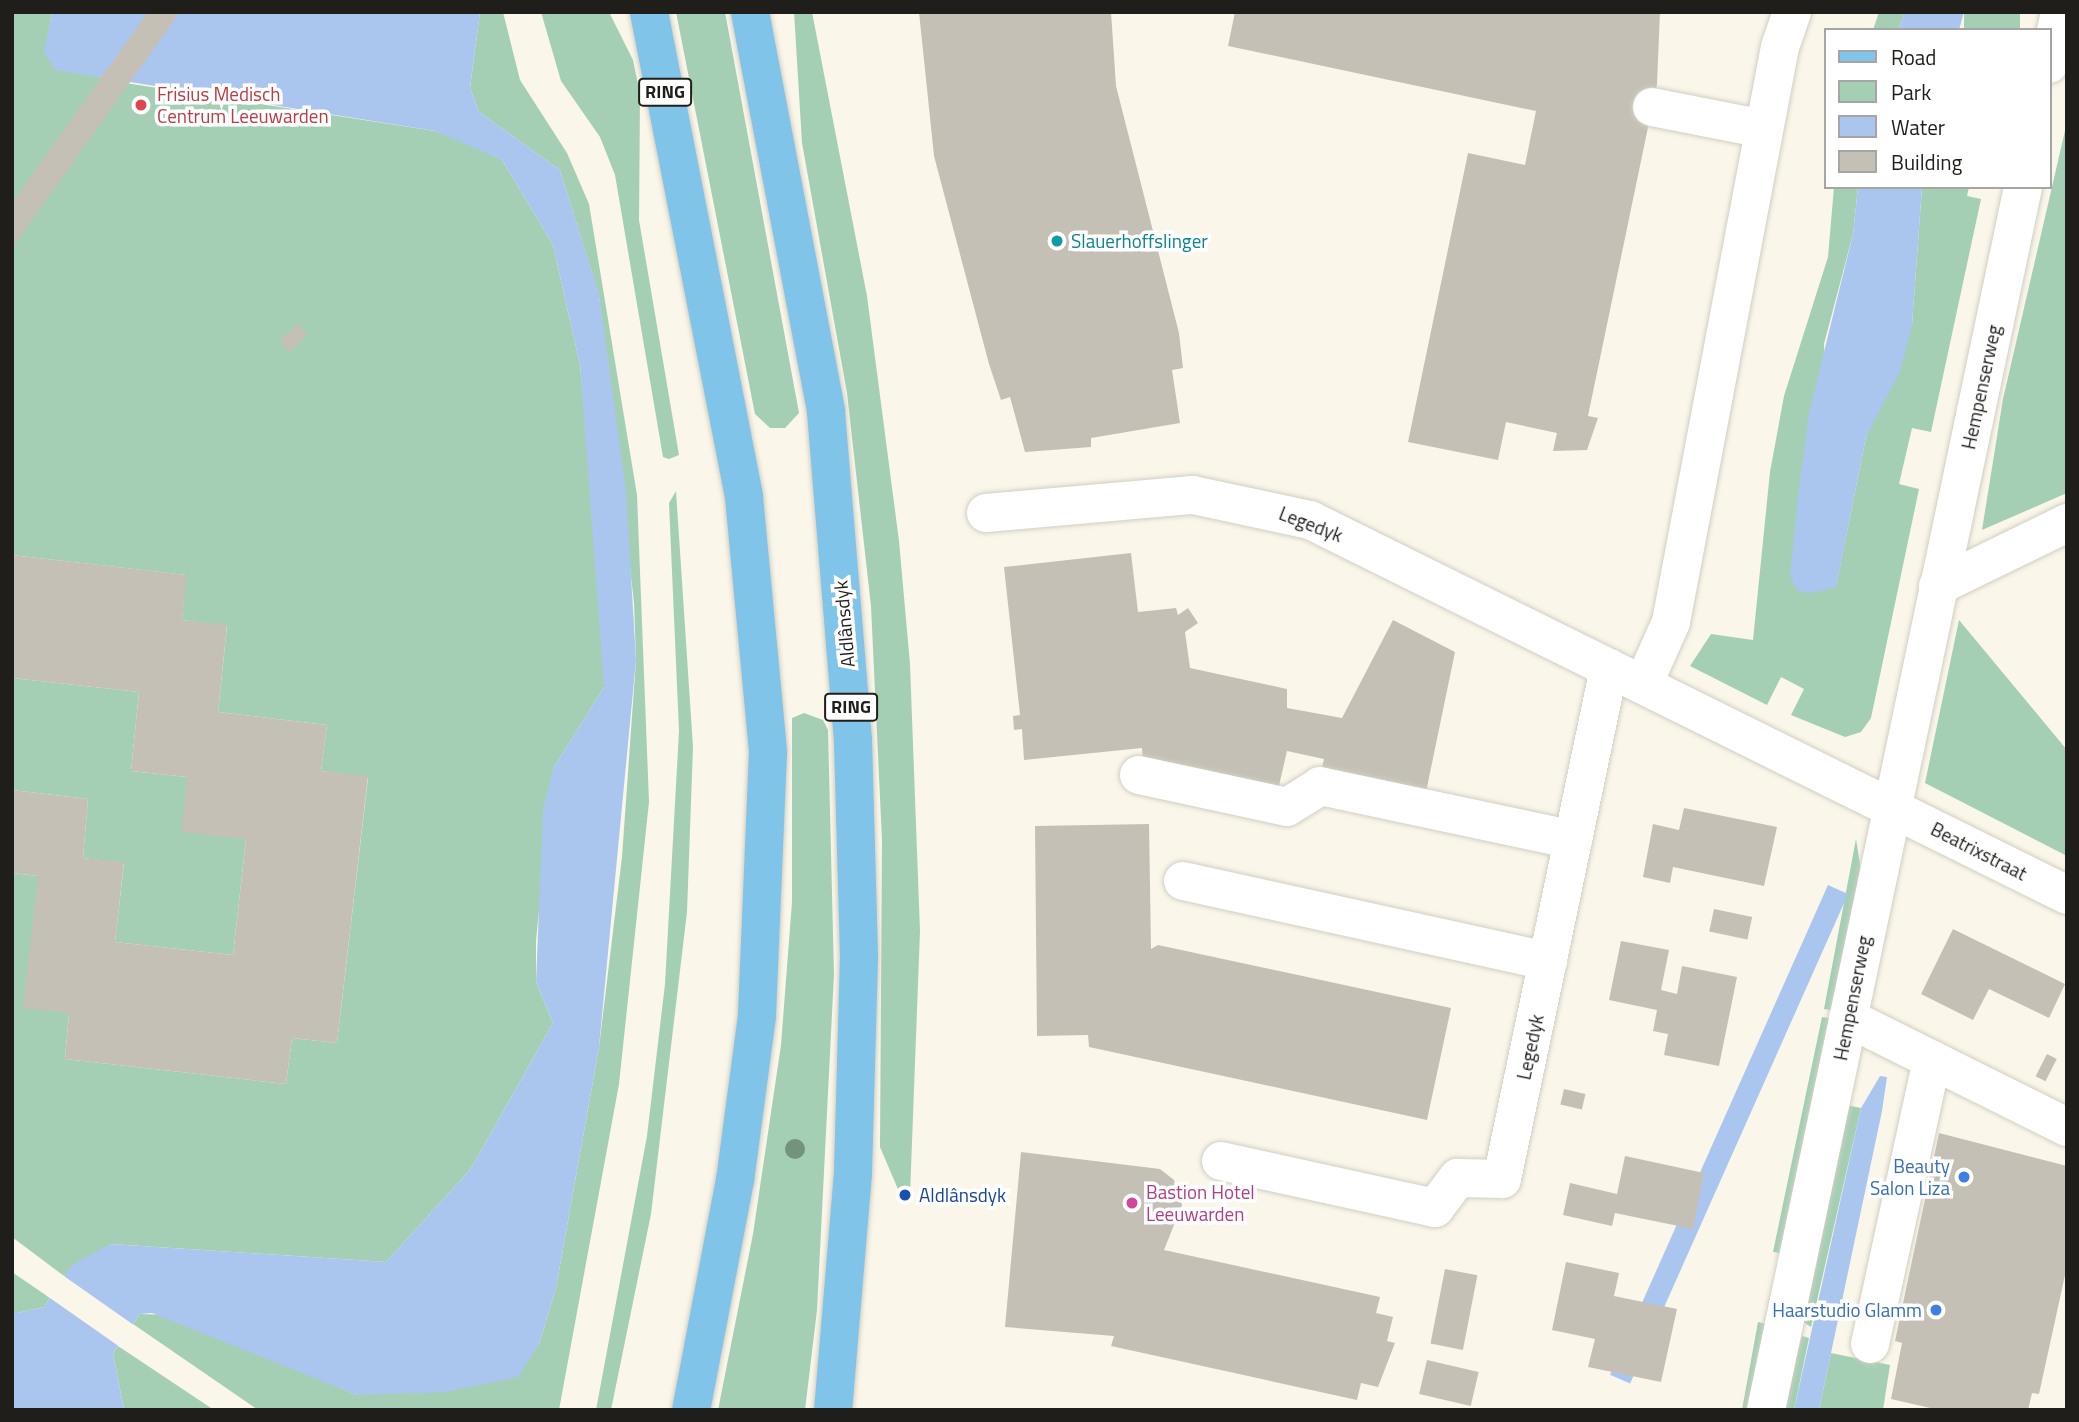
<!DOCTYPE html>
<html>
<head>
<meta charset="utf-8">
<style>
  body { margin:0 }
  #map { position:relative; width:2079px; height:1422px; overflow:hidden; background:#faf6ea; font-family:"Titillium Web",sans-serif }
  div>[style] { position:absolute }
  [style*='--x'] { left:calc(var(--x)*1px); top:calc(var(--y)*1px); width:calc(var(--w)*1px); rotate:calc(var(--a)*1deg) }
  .green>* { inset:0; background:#a4cfb4; transform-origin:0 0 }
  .water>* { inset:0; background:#abc6ee; transform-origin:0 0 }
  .pier>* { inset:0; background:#faf6ea; transform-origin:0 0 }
  .building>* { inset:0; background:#c4c0b5; transform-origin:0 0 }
  .roads { filter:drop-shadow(0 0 2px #d1cec3) drop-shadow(0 0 2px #d1cec3) }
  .minor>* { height:38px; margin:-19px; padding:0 19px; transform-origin:19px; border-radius:19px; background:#fff }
  .major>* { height:38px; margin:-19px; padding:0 19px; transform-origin:19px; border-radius:19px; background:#81c4ea }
  .trees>* { width:20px; height:20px; margin:-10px; border-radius:50%; background:#74937f }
  .dots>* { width:19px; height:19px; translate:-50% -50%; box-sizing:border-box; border:4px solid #fff; border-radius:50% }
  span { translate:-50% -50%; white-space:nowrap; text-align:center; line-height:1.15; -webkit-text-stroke:7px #fff; paint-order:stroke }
  .shield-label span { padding:2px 5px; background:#fff; border:2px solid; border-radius:5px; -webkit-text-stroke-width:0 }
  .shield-label { font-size:18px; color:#1f1e1a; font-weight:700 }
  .health-label { font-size:19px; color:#be3a42 }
  .left { translate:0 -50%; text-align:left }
  .culture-label { font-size:19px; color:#0d838f }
  .street-label { font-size:19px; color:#1f1e1a }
  .shop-label { font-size:19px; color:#366cbe }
  .right { translate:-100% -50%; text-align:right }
  .hotel-label { font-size:19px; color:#b23c85 }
  .transit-label { font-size:19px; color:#164399 }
  .frame { position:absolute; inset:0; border:14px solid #1f1e1a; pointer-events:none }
  .legend { position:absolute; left:1824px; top:28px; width:228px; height:161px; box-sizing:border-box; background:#fff; border:2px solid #a5a5a3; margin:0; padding:9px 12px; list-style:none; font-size:21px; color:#1f1e1a }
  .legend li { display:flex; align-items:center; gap:14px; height:35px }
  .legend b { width:35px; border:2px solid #a5a5a3 }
</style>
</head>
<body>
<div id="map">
  <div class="green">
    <i style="clip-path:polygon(12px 12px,52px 12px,45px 52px,106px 80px,435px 131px,467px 142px,502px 160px,553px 245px,580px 365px,605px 637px,604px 687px,553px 769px,536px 941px,536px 982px,553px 1023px,470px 1170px,386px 1262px,111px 1244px,64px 1276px,12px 1237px,12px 873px,38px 876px,69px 1013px,65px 1059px,286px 1084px,292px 1038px,337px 1043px,368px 778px,321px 771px,327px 725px,218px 712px,227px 626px,182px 620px,186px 575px,12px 555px)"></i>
    <i style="clip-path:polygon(480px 12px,503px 12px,520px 80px,567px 153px,589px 204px,637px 495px,649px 802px,619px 1084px,559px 1410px,258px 1410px,133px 1324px,140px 1314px,169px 1315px,357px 1395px,539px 1344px,556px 1288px,599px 1047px,622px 857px,636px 660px,634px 603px,599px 296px,560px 170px,479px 112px,470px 88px)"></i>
    <i style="clip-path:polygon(541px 12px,609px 12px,633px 60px,640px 94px,639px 220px,679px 455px,669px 459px,663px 457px,615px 175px,600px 137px,561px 81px)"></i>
    <i style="clip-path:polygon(676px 12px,725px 12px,799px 413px,785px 428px,770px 428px,755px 414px)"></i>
    <i style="clip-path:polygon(794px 12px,812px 12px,867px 296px,899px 541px,910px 664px,920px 931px,910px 1195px,900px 1194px,880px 1147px,882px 840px,871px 606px,847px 393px,802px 143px)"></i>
    <i style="clip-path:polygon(1879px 12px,1905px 12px,1898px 30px,1873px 30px)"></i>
    <i style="left:1964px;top:12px;width:56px;height:19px"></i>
    <i style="clip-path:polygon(2067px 122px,2067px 493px,1982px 530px,2003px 399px)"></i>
    <i style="clip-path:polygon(1834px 187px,1858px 187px,1853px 234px,1824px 344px,1836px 586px,1866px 437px,1912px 325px,1922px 187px,1969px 187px,1967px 196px,1981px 199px,1931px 432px,1912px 428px,1899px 484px,1919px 489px,1871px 718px,1861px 732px,1845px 737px,1791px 715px,1804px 689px,1781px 677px,1767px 705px,1690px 666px,1711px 634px,1753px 640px,1770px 472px,1784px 396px,1828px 257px)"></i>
    <i style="clip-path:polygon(676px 491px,693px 747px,687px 912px,651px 1214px,611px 1410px,596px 1410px,647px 1136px,665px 984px,679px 731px,669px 503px)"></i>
    <i style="clip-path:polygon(1959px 620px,2067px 750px,2067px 856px,1925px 783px)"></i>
    <i style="clip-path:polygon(12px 678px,139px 692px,131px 771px,187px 777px,246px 839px,233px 955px,115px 942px,124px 863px,83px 858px,88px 799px,12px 790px)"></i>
    <i style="clip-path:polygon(804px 713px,823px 720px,828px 730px,834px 974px,817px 1310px,805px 1410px,718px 1410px,753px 1234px,781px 1045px,792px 902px,792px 718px)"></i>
    <i style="clip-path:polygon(1856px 839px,1862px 877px,1836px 1011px,1824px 1009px)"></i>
    <i style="clip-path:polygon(1822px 1017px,1834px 1019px,1787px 1254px,1773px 1252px)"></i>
    <i style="clip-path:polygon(1846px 1105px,1861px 1108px,1811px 1327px,1803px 1322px)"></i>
    <i style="clip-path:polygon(12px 1272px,50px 1298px,44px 1307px,12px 1314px)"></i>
    <i style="clip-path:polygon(1758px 1322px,1766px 1324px,1754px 1410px,1742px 1410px)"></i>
    <i style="clip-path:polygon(1802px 1336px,1809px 1338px,1794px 1410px,1781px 1410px)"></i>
    <i style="clip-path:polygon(118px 1346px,214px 1410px,124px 1410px,113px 1353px)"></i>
    <i style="clip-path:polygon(1831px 1353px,1890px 1365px,1883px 1410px,1819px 1410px)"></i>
  </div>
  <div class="water">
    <i style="clip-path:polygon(52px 12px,480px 12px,470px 88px,479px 112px,560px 170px,599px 295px,626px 491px,636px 660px,599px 1047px,556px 1288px,539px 1344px,518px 1377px,445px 1392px,357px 1395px,152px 1313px,140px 1314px,113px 1353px,124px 1410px,12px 1410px,12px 1314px,44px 1307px,72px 1265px,111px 1244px,386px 1262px,470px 1170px,553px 1023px,536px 982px,543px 810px,553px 769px,604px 687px,580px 365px,553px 245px,502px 160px,435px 131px,55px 70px,44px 52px)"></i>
    <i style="clip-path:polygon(1905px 12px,1964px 12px,1959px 30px,1898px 30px)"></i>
    <i style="clip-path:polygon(1858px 187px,1922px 187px,1912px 325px,1900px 371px,1866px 437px,1836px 587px,1810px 593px,1798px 591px,1790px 576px,1798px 496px,1809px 413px,1853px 234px)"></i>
    <i style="left:1828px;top:885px;width:22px;height:536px;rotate:24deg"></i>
    <i style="clip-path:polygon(1880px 1076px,1887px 1077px,1882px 1111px,1819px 1410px,1794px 1410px,1861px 1108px)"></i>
  </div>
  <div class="pier">
    <i style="left:61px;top:1274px;width:91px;height:26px;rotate:35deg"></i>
  </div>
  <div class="building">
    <i style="clip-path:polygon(148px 12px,180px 12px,12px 248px,12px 203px)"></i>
    <i style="clip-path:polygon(919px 12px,1111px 12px,1116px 86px,1179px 333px,1183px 368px,1172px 370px,1180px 423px,1091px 438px,1091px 447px,1025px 452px,1010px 397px,1001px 400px,989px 364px,934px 156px)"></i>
    <i style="clip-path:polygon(1235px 12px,1660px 12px,1657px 84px,1588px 416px,1598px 418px,1587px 450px,1553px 451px,1557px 433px,1506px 422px,1498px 460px,1408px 442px,1468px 153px,1525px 165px,1536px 111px,1228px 46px)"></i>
    <i style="left:298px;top:324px;width:15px;height:25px;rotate:48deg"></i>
    <i style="clip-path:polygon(1131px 553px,1138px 612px,1176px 608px,1178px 615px,1188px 608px,1198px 623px,1185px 632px,1190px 668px,1287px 689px,1287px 708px,1342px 718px,1393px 620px,1455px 652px,1425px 797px,1321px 772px,1324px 759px,1287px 751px,1278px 790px,1143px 761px,1142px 748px,1024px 760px,1022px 729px,1014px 730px,1013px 716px,1020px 715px,1004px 567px)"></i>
    <i style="clip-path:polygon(12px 555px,187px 575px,182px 620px,227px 625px,218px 712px,327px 725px,321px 771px,368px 776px,337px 1043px,292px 1038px,286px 1084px,65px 1059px,69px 1013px,23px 1008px,38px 876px,12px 873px,12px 790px,88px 799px,83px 858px,124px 862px,115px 942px,233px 955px,246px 839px,181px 832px,187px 777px,131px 771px,139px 692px,12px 678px)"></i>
    <i style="clip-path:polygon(1684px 808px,1777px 827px,1764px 886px,1673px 867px,1670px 883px,1643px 877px,1653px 824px,1679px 830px)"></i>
    <i style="clip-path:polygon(1149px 824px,1151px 949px,1158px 945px,1451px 1008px,1427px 1120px,1089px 1047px,1088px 1035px,1037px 1036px,1035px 826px)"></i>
    <i style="left:1714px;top:909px;width:39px;height:23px;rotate:12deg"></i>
    <i style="clip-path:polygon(1953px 929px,2065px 984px,2049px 1018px,1989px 989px,1973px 1020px,1921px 994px)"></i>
    <i style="clip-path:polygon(1621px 941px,1669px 950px,1661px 990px,1677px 994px,1682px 966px,1737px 977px,1719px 1066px,1664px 1055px,1668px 1034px,1653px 1031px,1657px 1010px,1609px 1000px)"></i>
    <i style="left:2047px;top:1054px;width:11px;height:25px;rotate:27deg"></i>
    <i style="left:1564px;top:1089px;width:22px;height:16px;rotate:13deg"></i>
    <i style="clip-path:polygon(1939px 1133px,2067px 1166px,2067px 1266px,2039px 1394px,2032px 1393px,2028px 1410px,1939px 1410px,1891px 1399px,1902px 1343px,1895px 1341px)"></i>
    <i style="clip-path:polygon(1021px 1152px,1160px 1169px,1174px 1180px,1182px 1205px,1164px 1250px,1380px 1297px,1376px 1313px,1393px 1317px,1387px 1341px,1395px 1343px,1378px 1387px,1361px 1383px,1357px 1400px,1111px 1346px,1114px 1336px,1005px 1327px)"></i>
    <i style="clip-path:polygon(1625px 1156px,1704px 1173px,1693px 1229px,1615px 1213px,1612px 1226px,1563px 1215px,1570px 1183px,1617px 1194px)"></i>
    <i style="clip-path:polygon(1566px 1262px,1619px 1273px,1614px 1296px,1677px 1309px,1661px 1382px,1588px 1367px,1595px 1339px,1552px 1330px)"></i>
    <i style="left:1445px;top:1269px;width:33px;height:76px;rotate:11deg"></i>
    <i style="left:1427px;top:1360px;width:53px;height:35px;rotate:13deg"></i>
  </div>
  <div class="roads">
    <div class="minor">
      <i style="--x:2049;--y:64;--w:53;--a:-78.1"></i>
      <i style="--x:1652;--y:107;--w:114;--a:11.1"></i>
      <i style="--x:986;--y:513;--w:208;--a:-5"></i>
      <i style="--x:1193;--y:495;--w:120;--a:12.1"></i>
      <i style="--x:1310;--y:520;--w:845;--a:26.35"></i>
      <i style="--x:1938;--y:586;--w:144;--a:-26"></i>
      <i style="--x:1643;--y:685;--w:69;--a:-66"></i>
      <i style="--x:1671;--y:622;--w:585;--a:-79.27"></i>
      <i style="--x:1780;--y:47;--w:37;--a:-71"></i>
      <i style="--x:1139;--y:775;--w:151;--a:12.2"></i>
      <i style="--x:1287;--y:807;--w:39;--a:-32"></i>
      <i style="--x:1320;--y:786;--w:259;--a:12"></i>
      <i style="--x:1183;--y:881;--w:374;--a:12.4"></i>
      <i style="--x:1848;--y:1018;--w:245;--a:26.5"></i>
      <i style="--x:1221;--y:1161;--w:219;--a:12.4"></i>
      <i style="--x:1435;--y:1208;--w:38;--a:-53"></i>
      <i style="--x:1458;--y:1178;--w:44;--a:1.3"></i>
      <i style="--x:1502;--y:1179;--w:522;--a:-78.17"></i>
      <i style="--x:1870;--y:1344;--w:291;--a:-77.7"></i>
      <i style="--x:1766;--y:1410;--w:1250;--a:-78.13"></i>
    </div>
    <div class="major">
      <i style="--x:649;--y:12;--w:494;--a:78.9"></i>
      <i style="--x:744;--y:497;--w:256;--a:84.6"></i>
      <i style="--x:768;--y:752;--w:264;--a:92.4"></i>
      <i style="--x:757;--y:1016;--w:165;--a:97.6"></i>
      <i style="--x:735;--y:1180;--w:234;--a:100.8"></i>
      <i style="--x:750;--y:12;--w:407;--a:79.2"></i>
      <i style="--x:826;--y:412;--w:330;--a:85.3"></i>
      <i style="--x:853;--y:741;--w:216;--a:88.4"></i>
      <i style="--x:859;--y:957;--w:216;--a:91.6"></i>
      <i style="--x:853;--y:1173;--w:238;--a:94.8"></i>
    </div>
  </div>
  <div class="trees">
    <i style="left:795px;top:1149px"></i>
  </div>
  <div class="dots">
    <i style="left:141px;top:105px;background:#e0444e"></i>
    <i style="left:1057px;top:241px;background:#0f9aa8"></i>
    <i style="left:1964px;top:1177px;background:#3f7fe0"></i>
    <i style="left:905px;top:1195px;background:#1a4fb4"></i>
    <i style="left:1132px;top:1203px;background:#d1479c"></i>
    <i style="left:1936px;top:1310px;background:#3f7fe0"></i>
  </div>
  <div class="shield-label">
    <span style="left:665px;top:92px">RING</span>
    <span style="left:851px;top:707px">RING</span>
  </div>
  <div class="health-label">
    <span class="left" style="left:157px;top:105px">Frisius Medisch<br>Centrum Leeuwarden</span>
  </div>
  <div class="culture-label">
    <span class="left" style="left:1071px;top:241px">Slauerhoffslinger</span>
  </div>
  <div class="street-label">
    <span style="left:1981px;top:387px;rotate:-78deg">Hempenserweg</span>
    <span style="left:1311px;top:524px;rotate:21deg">Legedyk</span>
    <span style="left:844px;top:624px;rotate:-95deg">Aldlânsdyk</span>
    <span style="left:1979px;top:851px;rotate:27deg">Beatrixstraat</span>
    <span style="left:1852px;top:998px;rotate:-79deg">Hempenserweg</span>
    <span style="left:1530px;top:1047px;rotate:-78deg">Legedyk</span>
  </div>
  <div class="shop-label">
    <span class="right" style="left:1950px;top:1177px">Beauty<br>Salon Liza</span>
    <span class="right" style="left:1922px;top:1310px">Haarstudio Glamm</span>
  </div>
  <div class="hotel-label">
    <span class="left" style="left:1146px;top:1203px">Bastion Hotel<br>Leeuwarden</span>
  </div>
  <div class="transit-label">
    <span class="left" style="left:919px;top:1195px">Aldlânsdyk</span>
  </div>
  <div class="frame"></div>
  <ul class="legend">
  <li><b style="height:9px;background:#81c4ea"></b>Road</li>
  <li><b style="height:19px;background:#a4cfb4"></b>Park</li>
  <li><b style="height:19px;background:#abc6ee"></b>Water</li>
  <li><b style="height:19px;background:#c4c0b5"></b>Building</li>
  </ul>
</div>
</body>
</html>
